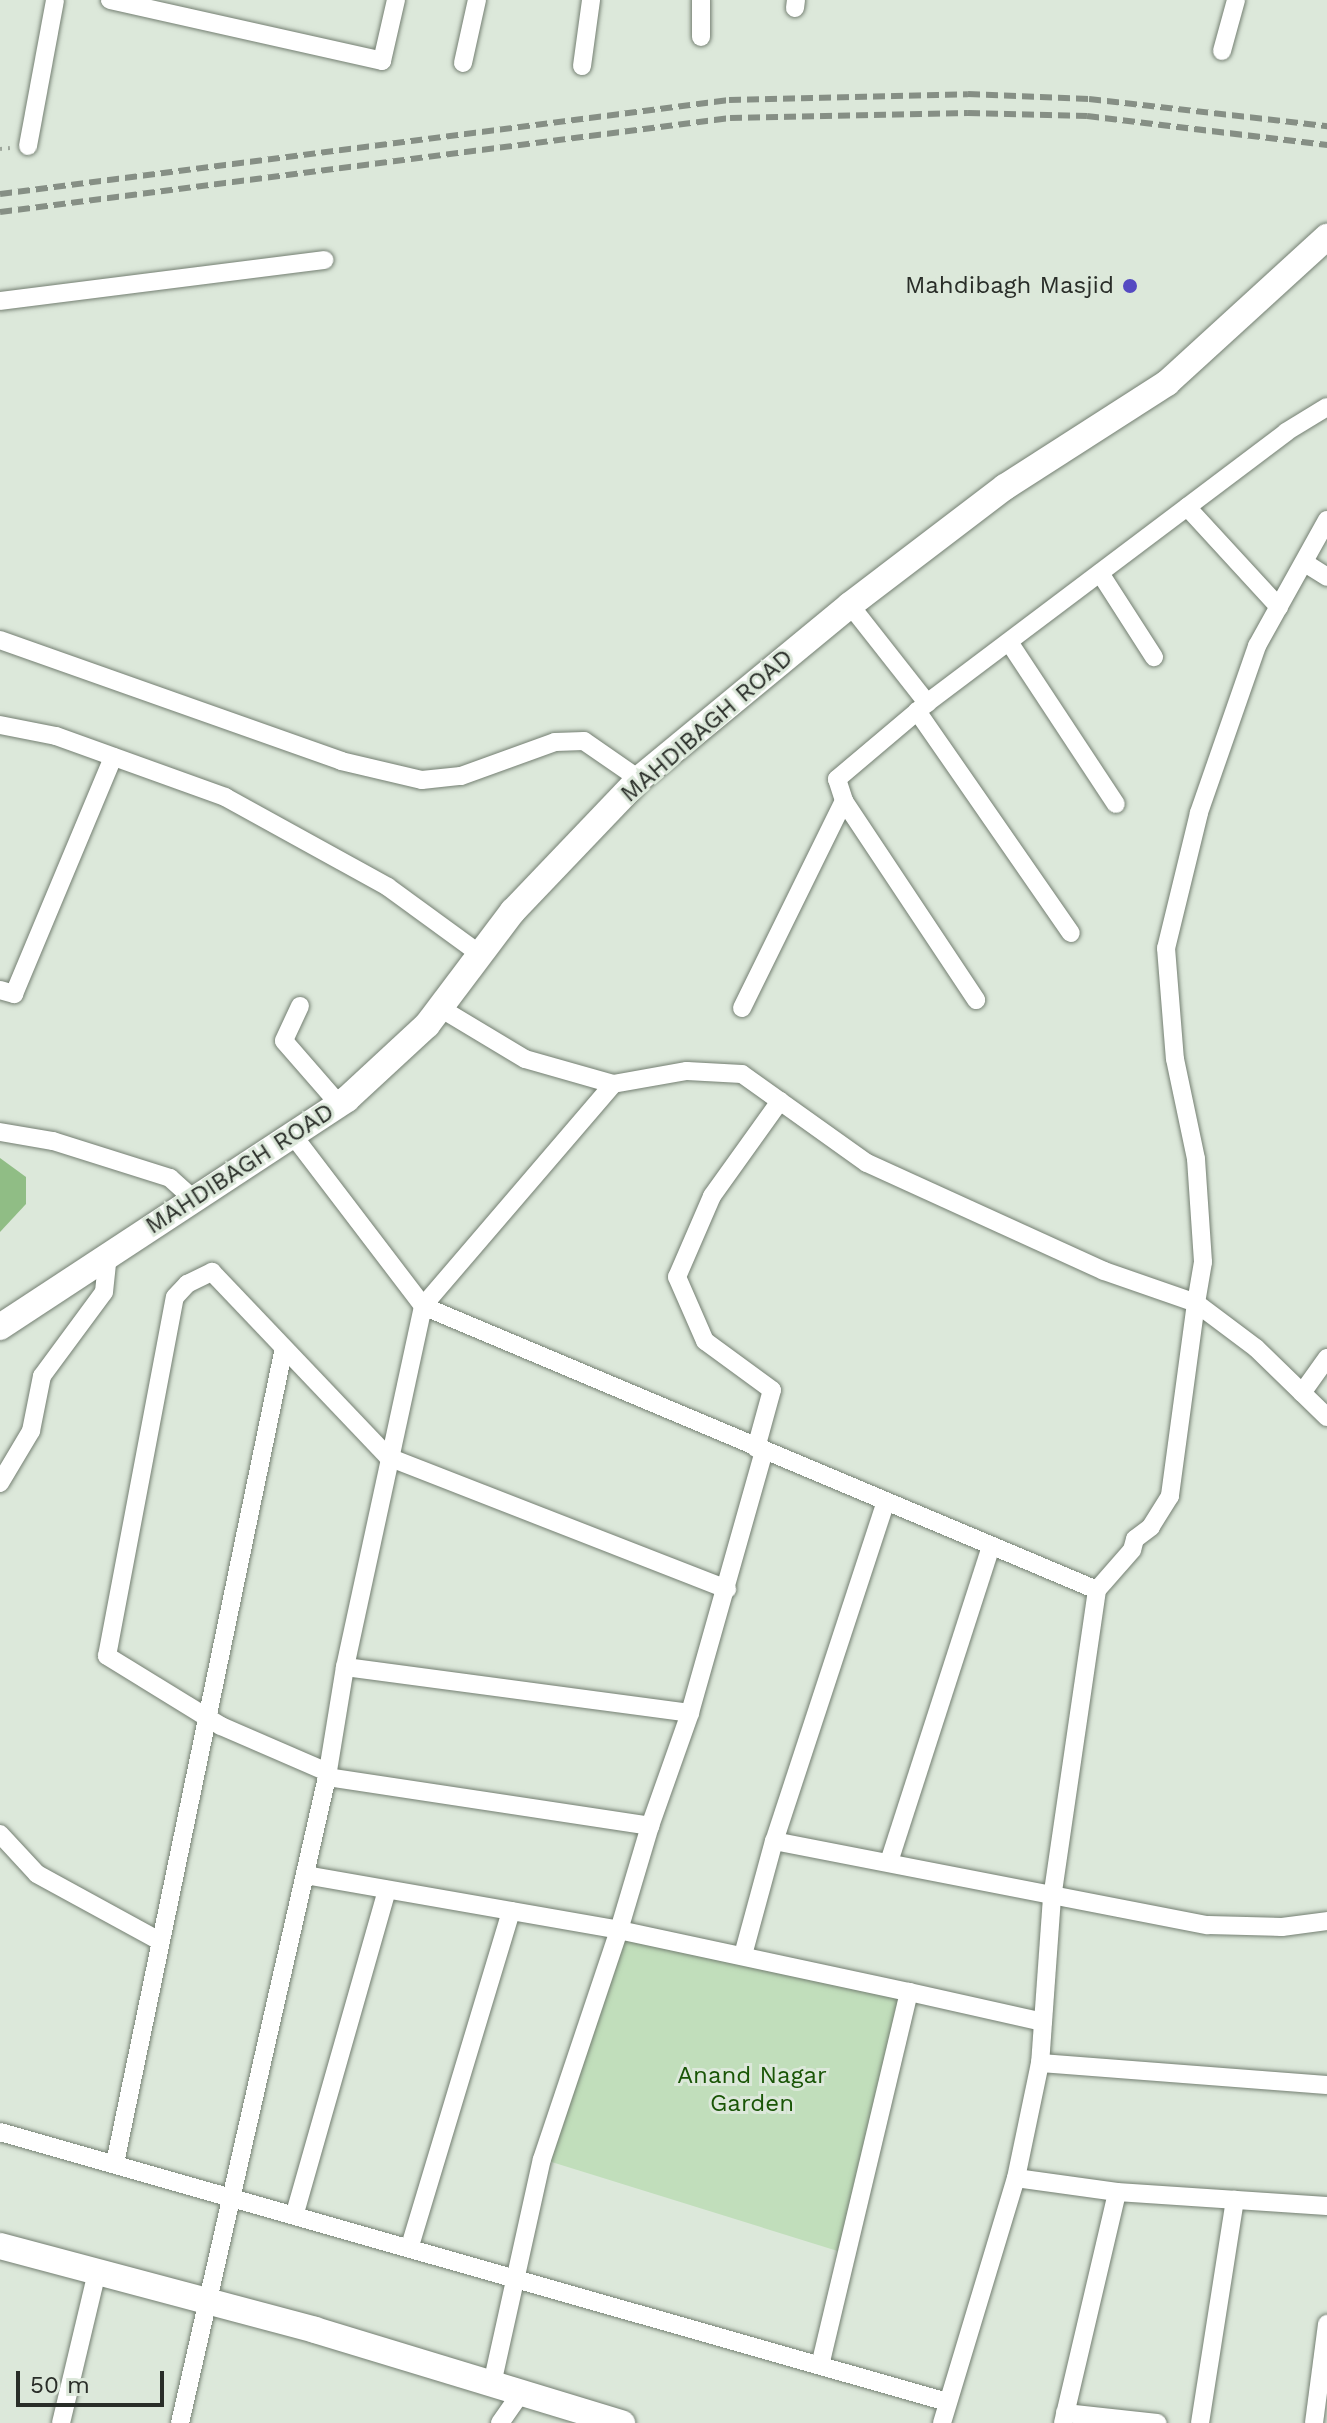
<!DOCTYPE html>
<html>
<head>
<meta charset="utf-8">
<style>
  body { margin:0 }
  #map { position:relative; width:1327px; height:2423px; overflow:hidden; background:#dce8da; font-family:"Work Sans",sans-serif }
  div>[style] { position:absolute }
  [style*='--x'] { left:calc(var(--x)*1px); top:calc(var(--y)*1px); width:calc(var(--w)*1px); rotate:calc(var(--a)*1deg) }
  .green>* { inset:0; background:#c1debb }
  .water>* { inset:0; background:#90bd85 }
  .path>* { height:4px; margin-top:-2px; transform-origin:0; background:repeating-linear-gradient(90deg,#9da69b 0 2px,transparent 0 8px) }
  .roads { filter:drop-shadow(0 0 2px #747f72) drop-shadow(0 0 2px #747f72) }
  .street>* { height:18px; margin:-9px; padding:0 9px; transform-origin:9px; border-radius:9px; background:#fff }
  .secondary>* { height:26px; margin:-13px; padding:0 13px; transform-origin:13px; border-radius:13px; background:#fff }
  .rail>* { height:6px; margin-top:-3px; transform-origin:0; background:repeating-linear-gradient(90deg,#868f85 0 12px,transparent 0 18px) }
  .dots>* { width:22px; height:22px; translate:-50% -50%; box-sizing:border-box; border:4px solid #dce8da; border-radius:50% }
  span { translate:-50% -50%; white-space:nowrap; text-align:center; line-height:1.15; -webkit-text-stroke:6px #dce8da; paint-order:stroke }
  .poi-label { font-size:24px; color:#292d28 }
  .right { translate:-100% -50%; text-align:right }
  .street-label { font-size:24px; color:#292d28 }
  .park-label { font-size:24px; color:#195506 }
  .scale { position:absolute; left:16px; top:2371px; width:148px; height:36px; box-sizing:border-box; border:4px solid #292d28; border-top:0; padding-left:10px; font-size:24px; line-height:28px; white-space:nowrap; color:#292d28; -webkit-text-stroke:6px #dce8da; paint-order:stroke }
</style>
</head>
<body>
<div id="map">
  <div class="green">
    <i style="clip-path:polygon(619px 1930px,909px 1992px,844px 2253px,542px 2159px)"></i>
  </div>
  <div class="water">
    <i style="clip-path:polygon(0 1158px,26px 1177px,26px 1204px,0 1232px)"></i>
  </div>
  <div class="path">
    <i style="--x:0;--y:149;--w:10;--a:-6"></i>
  </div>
  <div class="roads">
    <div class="street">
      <i style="--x:110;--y:0;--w:279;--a:12.6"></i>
      <i style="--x:382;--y:61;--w:63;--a:-77.1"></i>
      <i style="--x:795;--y:8;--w:8;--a:-83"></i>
      <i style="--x:701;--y:37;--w:37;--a:-90"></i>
      <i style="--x:1222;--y:51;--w:53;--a:-74.6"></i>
      <i style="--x:463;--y:63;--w:65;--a:-77.5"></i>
      <i style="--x:582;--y:66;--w:67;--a:-82.2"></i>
      <i style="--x:28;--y:146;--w:148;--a:-79.5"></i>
      <i style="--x:0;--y:301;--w:327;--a:-7.2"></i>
      <i style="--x:1187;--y:507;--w:136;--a:47.4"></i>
      <i style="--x:1327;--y:520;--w:144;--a:119.1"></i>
      <i style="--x:1257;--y:646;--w:177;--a:109.2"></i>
      <i style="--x:1199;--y:813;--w:139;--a:103.7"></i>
      <i style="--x:1166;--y:948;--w:111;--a:85.4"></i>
      <i style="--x:1175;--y:1059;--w:102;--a:78.1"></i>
      <i style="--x:1196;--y:1159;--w:103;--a:86.1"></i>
      <i style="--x:1203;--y:1262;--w:42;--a:99.7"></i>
      <i style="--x:1196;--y:1303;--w:75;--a:36.9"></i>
      <i style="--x:1256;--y:1348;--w:99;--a:44.2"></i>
      <i style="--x:1305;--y:563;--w:26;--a:32"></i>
      <i style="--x:1100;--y:573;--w:100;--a:57.3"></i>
      <i style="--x:850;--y:605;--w:125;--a:51.8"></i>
      <i style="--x:927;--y:703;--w:450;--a:-37"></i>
      <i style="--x:1286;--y:432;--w:48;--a:-31.4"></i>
      <i style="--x:0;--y:640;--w:362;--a:19.5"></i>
      <i style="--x:341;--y:761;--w:83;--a:13.2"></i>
      <i style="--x:422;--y:780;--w:39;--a:-6"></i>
      <i style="--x:461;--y:776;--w:100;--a:-19.9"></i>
      <i style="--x:555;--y:742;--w:29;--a:-2"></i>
      <i style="--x:584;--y:741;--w:67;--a:34.6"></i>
      <i style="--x:1009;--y:642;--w:194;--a:56.6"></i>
      <i style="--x:927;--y:703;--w:118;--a:139.8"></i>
      <i style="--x:837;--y:779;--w:23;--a:72"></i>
      <i style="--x:844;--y:801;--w:239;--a:56.4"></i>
      <i style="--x:917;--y:711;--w:270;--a:55.3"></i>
      <i style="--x:0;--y:725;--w:57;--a:11.1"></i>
      <i style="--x:56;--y:736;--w:180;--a:19.8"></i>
      <i style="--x:225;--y:797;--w:186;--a:28.9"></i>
      <i style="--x:388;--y:887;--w:114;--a:36.1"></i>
      <i style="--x:0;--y:990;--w:15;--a:16"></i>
      <i style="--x:14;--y:994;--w:257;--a:-67.3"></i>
      <i style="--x:300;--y:1006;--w:38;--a:115"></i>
      <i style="--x:284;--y:1041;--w:84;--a:48.9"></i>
      <i style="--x:742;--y:1008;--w:231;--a:-63.8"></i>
      <i style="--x:613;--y:1084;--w:75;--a:-10"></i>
      <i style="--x:687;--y:1071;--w:55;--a:3.1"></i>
      <i style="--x:742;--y:1074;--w:153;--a:35.5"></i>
      <i style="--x:867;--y:1163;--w:260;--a:24.5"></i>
      <i style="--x:1104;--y:1271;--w:97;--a:19.2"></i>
      <i style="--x:1196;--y:1303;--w:195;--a:97.7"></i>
      <i style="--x:1170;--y:1496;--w:36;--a:122"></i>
      <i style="--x:1151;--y:1527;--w:20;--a:143"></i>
      <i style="--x:1135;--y:1539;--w:11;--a:105"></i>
      <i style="--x:1132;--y:1550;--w:53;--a:131.2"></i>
      <i style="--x:0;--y:1132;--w:54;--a:9.6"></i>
      <i style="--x:53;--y:1141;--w:123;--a:17.5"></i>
      <i style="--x:170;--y:1178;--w:31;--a:42"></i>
      <i style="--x:292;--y:1134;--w:216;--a:52.7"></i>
      <i style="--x:423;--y:1306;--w:292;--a:-49.4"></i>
      <i style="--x:613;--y:1084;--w:91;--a:-164.1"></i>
      <i style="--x:525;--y:1059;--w:99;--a:-149"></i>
      <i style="--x:1302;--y:1393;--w:43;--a:-54.5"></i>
      <i style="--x:756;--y:1448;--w:60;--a:-74.6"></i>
      <i style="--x:772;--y:1390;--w:83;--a:-143.8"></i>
      <i style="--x:705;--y:1341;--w:70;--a:-113.6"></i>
      <i style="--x:677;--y:1277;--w:88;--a:-66.6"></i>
      <i style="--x:712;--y:1196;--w:117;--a:-54.4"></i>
      <i style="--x:764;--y:1451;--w:272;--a:105.8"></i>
      <i style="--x:690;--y:1713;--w:348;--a:-172.4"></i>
      <i style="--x:345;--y:1667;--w:369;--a:-77.8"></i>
      <i style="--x:423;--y:1306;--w:731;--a:22.85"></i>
      <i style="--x:1097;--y:1590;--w:310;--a:98.3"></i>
      <i style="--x:1052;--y:1897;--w:166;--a:94.1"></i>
      <i style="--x:1040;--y:2063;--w:288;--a:4.4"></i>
      <i style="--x:0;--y:1483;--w:61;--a:-59.2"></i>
      <i style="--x:31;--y:1431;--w:56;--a:-78.7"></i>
      <i style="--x:42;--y:1376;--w:104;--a:-53.6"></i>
      <i style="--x:104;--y:1292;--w:37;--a:-84"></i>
      <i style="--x:885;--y:1504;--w:355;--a:108.2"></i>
      <i style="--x:774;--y:1841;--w:442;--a:11"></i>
      <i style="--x:1208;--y:1925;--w:74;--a:1.5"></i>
      <i style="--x:1282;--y:1927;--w:45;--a:-7.6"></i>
      <i style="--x:327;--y:1772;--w:116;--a:-156.5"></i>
      <i style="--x:221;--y:1726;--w:134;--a:-148.4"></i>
      <i style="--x:107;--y:1656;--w:365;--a:-79.3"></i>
      <i style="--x:175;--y:1297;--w:18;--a:-47"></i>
      <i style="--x:187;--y:1284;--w:28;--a:-26"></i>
      <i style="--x:212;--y:1272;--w:255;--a:46.4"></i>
      <i style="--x:388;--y:1457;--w:364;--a:21.3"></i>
      <i style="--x:327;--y:1777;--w:327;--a:8.6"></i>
      <i style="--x:650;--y:1826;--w:120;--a:-70.5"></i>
      <i style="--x:0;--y:1834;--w:54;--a:47.2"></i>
      <i style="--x:37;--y:1874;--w:141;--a:28.7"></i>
      <i style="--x:889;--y:1862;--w:331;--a:-72.1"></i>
      <i style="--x:305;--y:1875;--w:319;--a:9.9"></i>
      <i style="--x:619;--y:1930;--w:109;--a:-73.4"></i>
      <i style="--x:743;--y:1955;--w:118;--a:-74.8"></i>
      <i style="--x:909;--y:1992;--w:137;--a:12.6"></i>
      <i style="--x:0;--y:2132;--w:985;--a:15.91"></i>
      <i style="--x:115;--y:2163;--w:832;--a:-78.29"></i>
      <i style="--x:1016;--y:2178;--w:102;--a:7.9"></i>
      <i style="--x:1117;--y:2192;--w:210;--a:3.8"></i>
      <i style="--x:295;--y:2213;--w:336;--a:-74.1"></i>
      <i style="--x:410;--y:2246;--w:350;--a:-73.2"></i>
      <i style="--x:492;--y:2384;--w:230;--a:-77.5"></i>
      <i style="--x:542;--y:2159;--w:242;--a:-71.4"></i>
      <i style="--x:619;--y:1930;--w:297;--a:12.1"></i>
      <i style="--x:909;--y:1992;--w:383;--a:103.4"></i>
      <i style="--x:1065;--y:2413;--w:93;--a:6.2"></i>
      <i style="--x:61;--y:2423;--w:155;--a:-76.6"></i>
      <i style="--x:180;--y:2423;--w:663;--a:-77.18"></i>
      <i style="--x:327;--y:1777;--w:111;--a:-80.7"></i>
      <i style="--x:500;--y:2423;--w:37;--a:-55"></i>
      <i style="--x:942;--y:2423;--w:256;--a:-73.2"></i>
      <i style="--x:1016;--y:2178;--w:117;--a:-78.2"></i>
      <i style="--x:1063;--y:2423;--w:237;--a:-76.8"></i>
      <i style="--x:1200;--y:2423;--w:226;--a:-81.1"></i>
      <i style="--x:1314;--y:2423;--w:100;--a:-82.5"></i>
    </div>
    <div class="secondary">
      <i style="--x:0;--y:1327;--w:415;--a:-33.3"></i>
      <i style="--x:347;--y:1099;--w:109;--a:-42.8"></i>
      <i style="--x:427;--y:1025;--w:143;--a:-53"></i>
      <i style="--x:513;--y:911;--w:182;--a:-46.3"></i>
      <i style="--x:639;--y:779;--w:273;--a:-39.5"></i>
      <i style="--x:850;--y:605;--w:195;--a:-37.3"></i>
      <i style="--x:1005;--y:487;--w:193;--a:-32.7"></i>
      <i style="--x:1167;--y:383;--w:217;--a:-42.4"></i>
      <i style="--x:0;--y:2246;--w:326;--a:14.9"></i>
      <i style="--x:315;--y:2330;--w:321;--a:16.9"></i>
    </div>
  </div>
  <div class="rail">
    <i style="--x:0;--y:194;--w:735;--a:-7.35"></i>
    <i style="--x:729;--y:100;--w:239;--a:-1.4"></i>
    <i style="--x:968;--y:94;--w:121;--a:2.4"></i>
    <i style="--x:1089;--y:99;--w:240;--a:6.5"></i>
    <i style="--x:0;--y:212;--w:736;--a:-7.34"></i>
    <i style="--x:730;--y:118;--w:238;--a:-1.2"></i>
    <i style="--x:968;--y:113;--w:119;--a:1.4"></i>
    <i style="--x:1087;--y:116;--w:242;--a:6.9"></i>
  </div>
  <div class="dots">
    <i style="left:1130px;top:286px;background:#554ac2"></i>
  </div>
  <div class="poi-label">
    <span class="right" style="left:1114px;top:286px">Mahdibagh Masjid</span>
  </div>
  <div class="street-label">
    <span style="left:707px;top:726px;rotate:-41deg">MAHDIBAGH ROAD</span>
    <span style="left:240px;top:1169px;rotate:-33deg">MAHDIBAGH ROAD</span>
  </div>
  <div class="park-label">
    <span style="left:752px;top:2090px">Anand Nagar<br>Garden</span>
  </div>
  <div class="scale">50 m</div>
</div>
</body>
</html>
